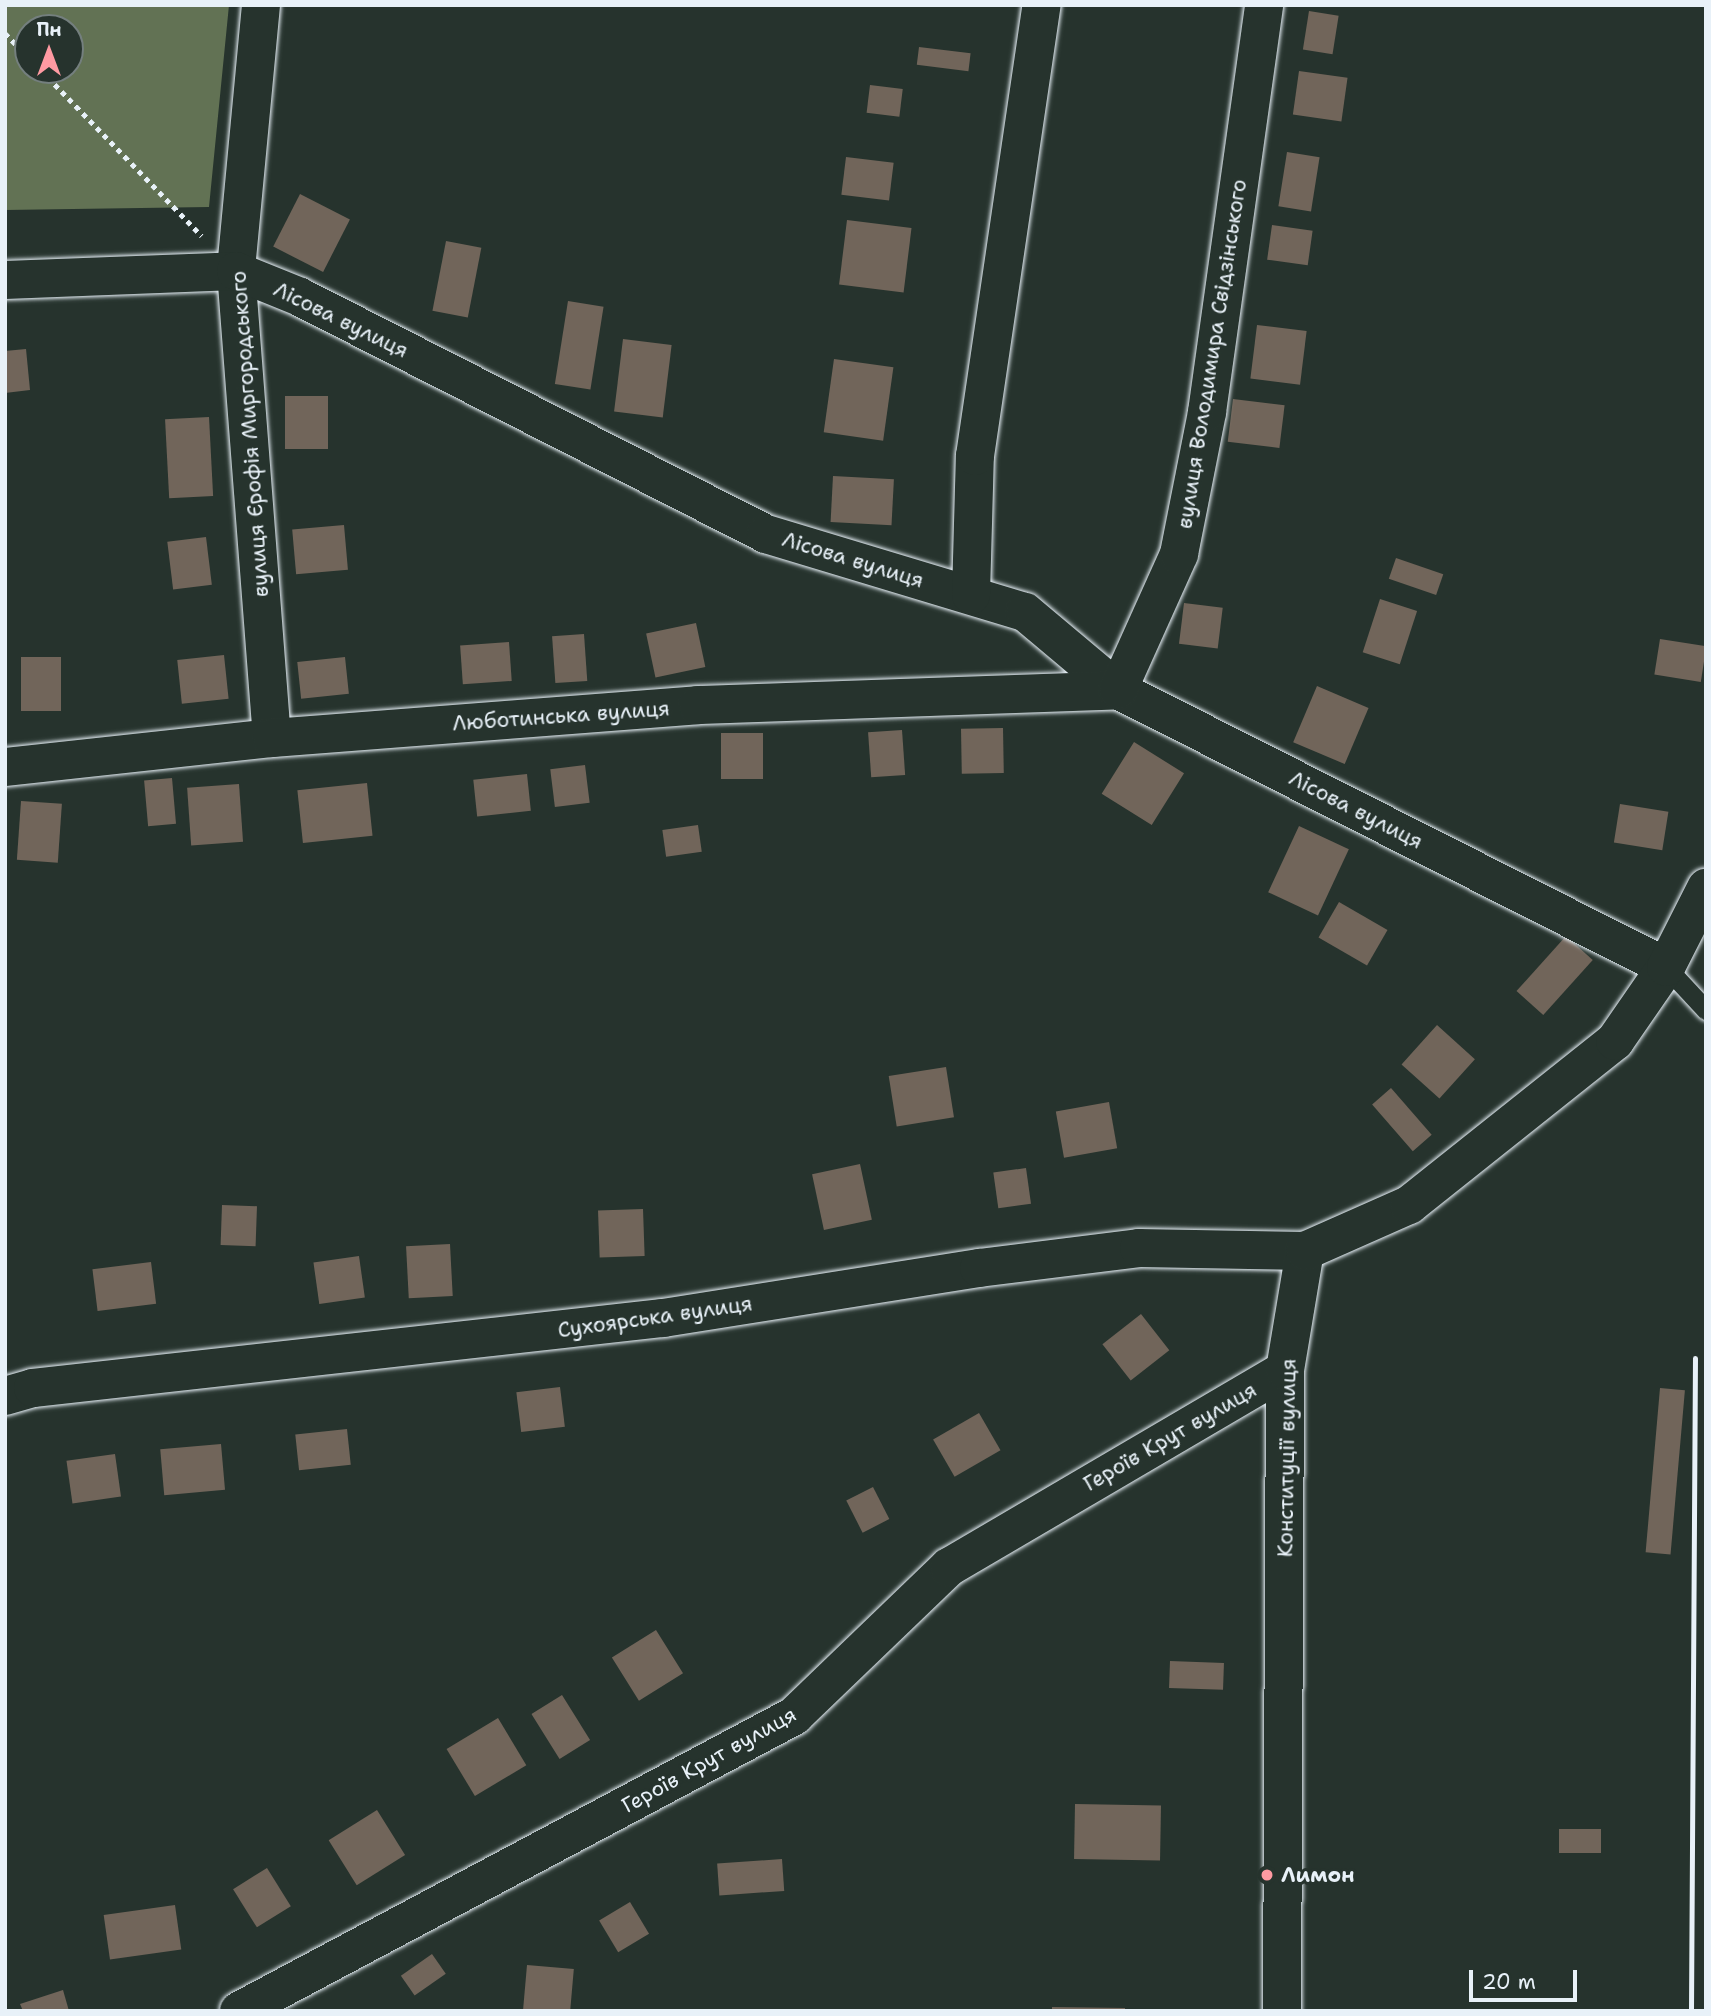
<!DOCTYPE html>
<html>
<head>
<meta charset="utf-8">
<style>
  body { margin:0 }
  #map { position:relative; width:1711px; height:2016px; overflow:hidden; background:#26332d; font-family:"Shantell Sans",sans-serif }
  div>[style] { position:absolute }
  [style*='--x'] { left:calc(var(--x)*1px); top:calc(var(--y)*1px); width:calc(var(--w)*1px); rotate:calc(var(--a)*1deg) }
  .green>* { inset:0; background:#627254 }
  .building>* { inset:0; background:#71655a; transform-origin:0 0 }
  .path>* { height:4.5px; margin-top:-2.25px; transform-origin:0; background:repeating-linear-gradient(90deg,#e8f1f8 0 5px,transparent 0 10px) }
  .roads { filter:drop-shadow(0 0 2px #e8f1f8) drop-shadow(0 0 2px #e8f1f8) }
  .service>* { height:19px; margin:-9.5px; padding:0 9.5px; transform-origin:9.5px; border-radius:9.5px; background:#26332d }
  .minor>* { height:38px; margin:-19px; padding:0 19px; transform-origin:19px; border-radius:19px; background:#26332d }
  .tertiary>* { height:38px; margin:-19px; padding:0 19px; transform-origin:19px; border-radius:19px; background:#26332d }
  .rail>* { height:5px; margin:-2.5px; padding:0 2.5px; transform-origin:2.5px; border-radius:2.5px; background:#e8f1f8 }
  .dots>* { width:19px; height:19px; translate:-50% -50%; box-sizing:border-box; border:4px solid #26332d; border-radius:50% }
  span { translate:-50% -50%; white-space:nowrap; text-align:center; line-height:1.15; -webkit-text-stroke:6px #26332d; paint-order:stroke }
  .street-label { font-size:21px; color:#e8f1f8 }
  .poi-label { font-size:21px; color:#e8f1f8; font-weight:700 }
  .left { translate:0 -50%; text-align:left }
  .frame { position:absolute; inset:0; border:7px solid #e8f1f8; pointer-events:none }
  .north { position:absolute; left:14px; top:14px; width:70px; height:70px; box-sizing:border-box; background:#26332d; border:2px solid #747f7e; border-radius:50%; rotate:0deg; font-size:19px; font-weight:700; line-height:28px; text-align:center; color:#e8f1f8 }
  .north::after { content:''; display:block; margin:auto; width:24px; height:32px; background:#ff9aa2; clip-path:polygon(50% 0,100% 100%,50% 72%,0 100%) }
  .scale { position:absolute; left:1469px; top:1970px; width:108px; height:32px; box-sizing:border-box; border:4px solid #e8f1f8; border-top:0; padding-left:9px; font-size:21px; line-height:24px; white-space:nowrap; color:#e8f1f8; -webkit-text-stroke:5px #26332d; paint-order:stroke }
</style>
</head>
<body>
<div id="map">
  <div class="green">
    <i style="clip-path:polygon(evenodd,5px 5px,229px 5px,209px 207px,5px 210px,5px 5px,28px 28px,70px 28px,70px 70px,28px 70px,28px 28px)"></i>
  </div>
  <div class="building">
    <i style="left:1309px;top:11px;width:30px;height:39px;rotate:9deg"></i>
    <i style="left:919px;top:47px;width:52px;height:18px;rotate:7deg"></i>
    <i style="left:1299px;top:71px;width:49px;height:44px;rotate:8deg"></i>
    <i style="left:870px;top:85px;width:33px;height:28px;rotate:7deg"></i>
    <i style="left:1287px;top:152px;width:33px;height:55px;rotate:9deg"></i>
    <i style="left:846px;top:157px;width:48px;height:38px;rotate:7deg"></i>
    <i style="left:300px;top:194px;width:56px;height:59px;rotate:27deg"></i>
    <i style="left:847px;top:220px;width:65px;height:65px;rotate:7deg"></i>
    <i style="left:1272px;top:225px;width:41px;height:35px;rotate:8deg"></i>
    <i style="left:446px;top:241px;width:36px;height:71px;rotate:11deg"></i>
    <i style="left:568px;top:301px;width:36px;height:84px;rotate:9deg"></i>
    <i style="left:1257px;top:325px;width:50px;height:54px;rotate:7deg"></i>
    <i style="left:623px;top:339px;width:49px;height:73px;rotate:7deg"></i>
    <i style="clip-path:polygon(26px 349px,30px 390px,5px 393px,5px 351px)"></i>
    <i style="left:834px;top:359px;width:60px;height:74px;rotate:8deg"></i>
    <i style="left:285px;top:396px;width:43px;height:53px"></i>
    <i style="left:1233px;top:399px;width:52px;height:43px;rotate:7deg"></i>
    <i style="left:209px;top:417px;width:79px;height:44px;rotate:87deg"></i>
    <i style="left:833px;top:476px;width:61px;height:46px;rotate:3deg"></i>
    <i style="left:344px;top:525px;width:45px;height:52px;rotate:85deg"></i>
    <i style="left:206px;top:537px;width:48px;height:39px;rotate:83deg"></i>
    <i style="left:1396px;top:558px;width:50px;height:22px;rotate:19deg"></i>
    <i style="left:1380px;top:599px;width:39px;height:56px;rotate:18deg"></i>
    <i style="left:1184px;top:603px;width:39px;height:41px;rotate:7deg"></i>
    <i style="left:696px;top:623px;width:45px;height:51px;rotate:78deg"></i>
    <i style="left:584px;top:634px;width:47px;height:32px;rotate:86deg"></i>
    <i style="left:1660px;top:639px;width:47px;height:36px;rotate:9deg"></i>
    <i style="left:509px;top:642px;width:39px;height:49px;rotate:86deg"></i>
    <i style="left:224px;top:655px;width:44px;height:47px;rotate:84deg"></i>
    <i style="left:21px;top:657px;width:40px;height:54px"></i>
    <i style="left:345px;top:657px;width:37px;height:48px;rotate:84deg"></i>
    <i style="left:1317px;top:686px;width:56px;height:61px;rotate:23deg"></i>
    <i style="left:1003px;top:728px;width:45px;height:42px;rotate:89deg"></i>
    <i style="left:902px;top:730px;width:45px;height:34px;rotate:86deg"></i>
    <i style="left:721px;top:733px;width:42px;height:46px"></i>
    <i style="left:1134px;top:742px;width:59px;height:61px;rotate:32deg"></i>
    <i style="left:585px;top:765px;width:38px;height:35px;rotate:83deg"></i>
    <i style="left:527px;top:774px;width:37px;height:54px;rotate:84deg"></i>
    <i style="left:172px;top:778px;width:46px;height:28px;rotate:85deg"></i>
    <i style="left:367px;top:783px;width:53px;height:70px;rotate:84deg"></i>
    <i style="left:239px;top:784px;width:58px;height:52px;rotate:86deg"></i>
    <i style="left:21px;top:801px;width:41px;height:59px;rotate:4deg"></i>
    <i style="left:1620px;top:804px;width:49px;height:39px;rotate:9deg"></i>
    <i style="left:698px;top:825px;width:27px;height:36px;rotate:82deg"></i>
    <i style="left:1299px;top:826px;width:55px;height:73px;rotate:25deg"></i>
    <i style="left:1339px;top:902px;width:56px;height:41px;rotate:30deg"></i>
    <i style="left:1566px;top:936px;width:36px;height:74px;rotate:42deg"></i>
    <i style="left:1437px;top:1025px;width:51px;height:53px;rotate:42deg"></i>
    <i style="left:946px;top:1067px;width:51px;height:58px;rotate:81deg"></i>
    <i style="left:1391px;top:1088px;width:62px;height:25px;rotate:49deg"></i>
    <i style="left:1109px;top:1102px;width:47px;height:54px;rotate:80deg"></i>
    <i style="left:860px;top:1164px;width:57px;height:49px;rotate:78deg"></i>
    <i style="left:1026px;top:1168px;width:36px;height:33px;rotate:82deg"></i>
    <i style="left:222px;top:1205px;width:35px;height:40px;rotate:2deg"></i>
    <i style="left:643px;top:1209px;width:47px;height:45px;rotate:88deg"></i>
    <i style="left:450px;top:1244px;width:52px;height:44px;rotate:87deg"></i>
    <i style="left:359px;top:1256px;width:42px;height:46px;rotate:82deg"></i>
    <i style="left:151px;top:1262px;width:42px;height:59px;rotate:83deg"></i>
    <i style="left:1141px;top:1314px;width:46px;height:49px;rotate:52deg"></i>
    <i style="left:560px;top:1387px;width:40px;height:44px;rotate:83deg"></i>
    <i style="left:1660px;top:1388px;width:25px;height:165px;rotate:5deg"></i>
    <i style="left:979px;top:1413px;width:43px;height:53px;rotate:60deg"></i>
    <i style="left:347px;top:1429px;width:36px;height:52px;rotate:84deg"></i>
    <i style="left:221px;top:1444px;width:46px;height:61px;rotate:85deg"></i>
    <i style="left:115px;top:1454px;width:43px;height:49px;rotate:82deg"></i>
    <i style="left:873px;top:1487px;width:36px;height:30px;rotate:63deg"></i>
    <i style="left:656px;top:1630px;width:51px;height:52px;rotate:58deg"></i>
    <i style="left:1170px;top:1661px;width:54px;height:27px;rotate:2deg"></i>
    <i style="left:562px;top:1695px;width:53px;height:36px;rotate:58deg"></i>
    <i style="left:498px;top:1718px;width:55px;height:60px;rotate:59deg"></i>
    <i style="left:1075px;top:1804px;width:86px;height:55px;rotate:1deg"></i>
    <i style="left:377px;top:1810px;width:53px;height:57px;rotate:58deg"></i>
    <i style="left:1559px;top:1829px;width:42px;height:24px"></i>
    <i style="left:782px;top:1859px;width:32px;height:65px;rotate:86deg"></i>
    <i style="left:267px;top:1868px;width:45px;height:40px;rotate:58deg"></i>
    <i style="left:630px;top:1902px;width:37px;height:36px;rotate:59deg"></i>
    <i style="left:175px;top:1905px;width:45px;height:72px;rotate:82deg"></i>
    <i style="left:432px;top:1954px;width:24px;height:38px;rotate:55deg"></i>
    <i style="left:527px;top:1965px;width:47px;height:46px;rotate:5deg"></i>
    <i style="clip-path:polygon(63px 1990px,69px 2011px,23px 2011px,20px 2004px)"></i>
    <i style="clip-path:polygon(1052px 2007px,1125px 2008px,1125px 2011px,1052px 2011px)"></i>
  </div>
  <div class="path">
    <i style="--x:5;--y:33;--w:33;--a:46"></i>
    <i style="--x:41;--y:70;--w:231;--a:45.9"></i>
  </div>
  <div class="roads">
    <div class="service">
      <i style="--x:1666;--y:967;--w:59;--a:47.1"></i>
    </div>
    <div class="minor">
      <i style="--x:261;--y:5;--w:267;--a:95.4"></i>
      <i style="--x:236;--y:271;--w:468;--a:85.6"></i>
      <i style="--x:5;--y:280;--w:231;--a:-2.2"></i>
      <i style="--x:236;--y:271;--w:69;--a:22.1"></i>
      <i style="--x:300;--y:297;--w:523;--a:26.96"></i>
      <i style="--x:766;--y:534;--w:270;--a:16.8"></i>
      <i style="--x:1025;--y:612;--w:121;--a:40"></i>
      <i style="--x:1118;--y:690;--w:614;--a:26.82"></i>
      <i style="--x:971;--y:595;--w:139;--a:-88.4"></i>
      <i style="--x:975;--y:456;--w:456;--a:-81.6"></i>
      <i style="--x:5;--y:767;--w:269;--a:-6.2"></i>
      <i style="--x:272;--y:738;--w:427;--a:-4.4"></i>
      <i style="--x:698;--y:705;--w:420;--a:-2"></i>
      <i style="--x:1118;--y:690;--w:149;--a:-65.8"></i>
      <i style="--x:1179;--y:554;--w:145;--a:-78.8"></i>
      <i style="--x:1207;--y:412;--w:411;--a:-82"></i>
      <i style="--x:5;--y:1396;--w:29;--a:-16"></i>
      <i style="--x:33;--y:1388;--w:634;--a:-6.34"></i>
      <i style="--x:663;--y:1318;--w:320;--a:-9"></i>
      <i style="--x:979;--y:1268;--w:161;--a:-7.1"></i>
      <i style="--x:1139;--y:1248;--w:166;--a:1"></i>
      <i style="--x:239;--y:2011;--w:629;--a:-27.99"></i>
      <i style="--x:794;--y:1716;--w:215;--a:-43.9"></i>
      <i style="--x:949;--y:1567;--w:389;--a:-30.4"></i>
      <i style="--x:1282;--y:2011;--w:641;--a:-89.73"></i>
    </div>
    <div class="tertiary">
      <i style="--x:1285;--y:1370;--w:121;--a:-80.5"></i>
      <i style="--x:1305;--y:1251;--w:114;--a:-23.9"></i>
      <i style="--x:1409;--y:1205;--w:263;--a:-38.5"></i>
      <i style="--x:1615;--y:1041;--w:90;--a:-55.4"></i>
      <i style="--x:1666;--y:967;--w:89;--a:-63.1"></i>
    </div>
  </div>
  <div class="rail">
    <i style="--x:1691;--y:2011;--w:653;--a:-89.65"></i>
  </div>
  <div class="dots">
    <i style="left:1267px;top:1875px;background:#ff9aa2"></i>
  </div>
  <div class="street-label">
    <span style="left:341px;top:320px;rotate:26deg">Лісова вулиця</span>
    <span style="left:1212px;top:354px;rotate:-81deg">вулиця Володимира Свідзінського</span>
    <span style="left:250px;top:434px;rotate:-94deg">вулиця Єрофія Миргородського</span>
    <span style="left:853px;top:560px;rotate:17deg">Лісова вулиця</span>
    <span style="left:561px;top:716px;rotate:-4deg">Люботинська вулиця</span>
    <span style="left:1356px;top:810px;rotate:27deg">Лісова вулиця</span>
    <span style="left:655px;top:1317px;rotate:-8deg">Сухоярська вулиця</span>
    <span style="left:1170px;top:1437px;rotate:-30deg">Героїв Крут вулиця</span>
    <span style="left:1287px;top:1458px;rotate:-89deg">Конституції вулиця</span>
    <span style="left:709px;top:1760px;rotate:-29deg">Героїв Крут вулиця</span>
  </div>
  <div class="poi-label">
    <span class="left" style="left:1281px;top:1875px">Лимон</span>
  </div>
  <div class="frame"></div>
  <div class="north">Пн</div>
  <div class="scale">20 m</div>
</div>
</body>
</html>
